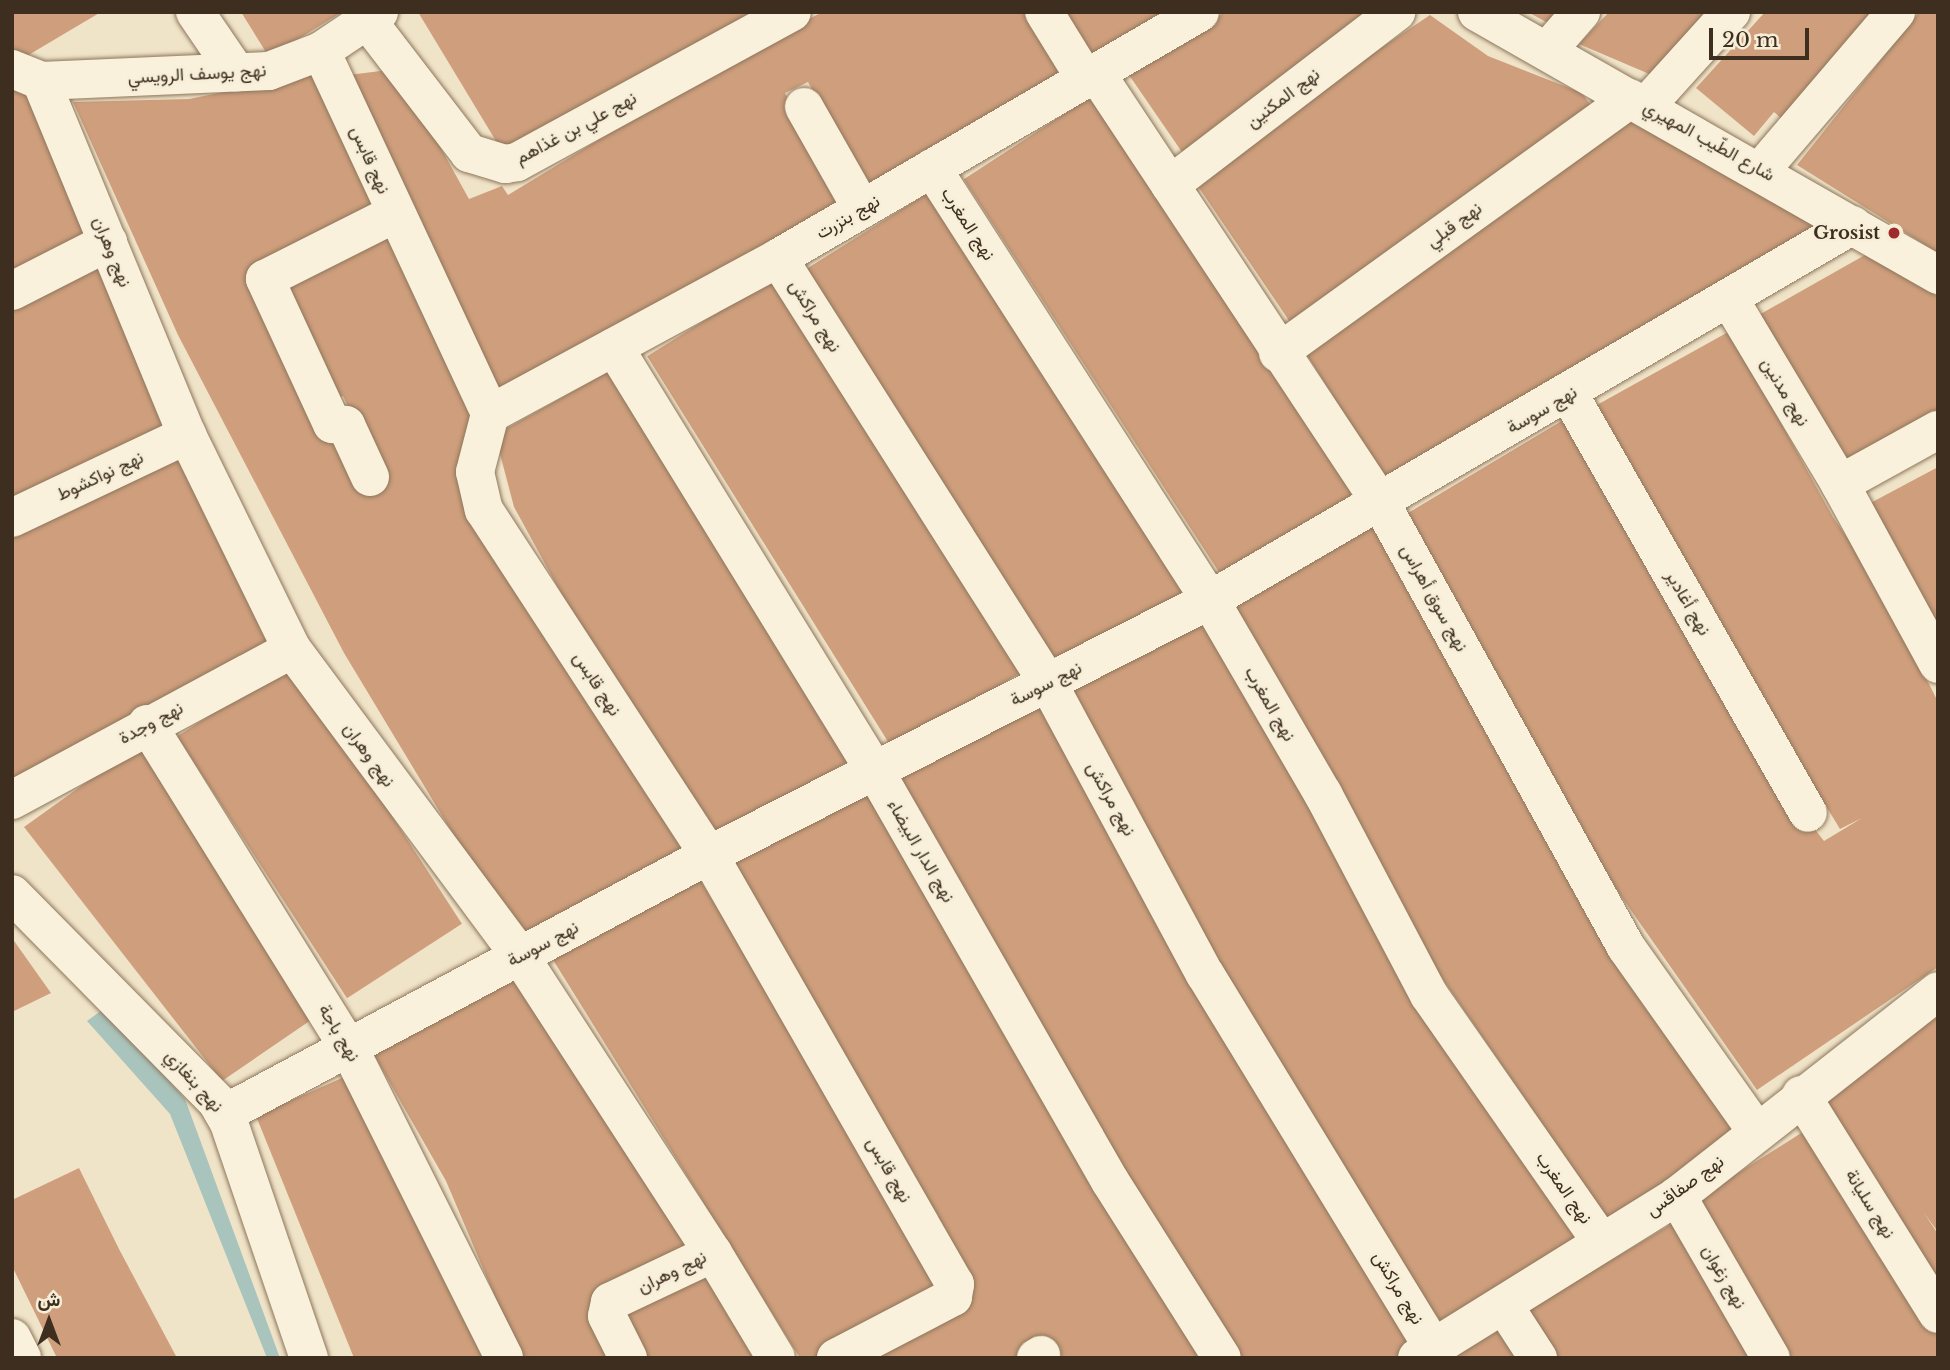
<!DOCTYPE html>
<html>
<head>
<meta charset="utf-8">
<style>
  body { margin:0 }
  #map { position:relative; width:1950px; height:1370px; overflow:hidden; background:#f0e4c8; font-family:"Libre Baskerville",Vazirmatn,serif }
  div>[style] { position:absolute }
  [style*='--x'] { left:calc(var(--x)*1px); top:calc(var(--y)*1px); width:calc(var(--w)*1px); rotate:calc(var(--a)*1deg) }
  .water>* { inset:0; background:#a9c4bc }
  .building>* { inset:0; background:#cf9f7d; transform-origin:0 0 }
  .roads { filter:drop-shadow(0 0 2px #8d765c) drop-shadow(0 0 2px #8d765c) }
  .minor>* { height:38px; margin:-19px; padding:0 19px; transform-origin:19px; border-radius:19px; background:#faf1dc }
  .dots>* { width:19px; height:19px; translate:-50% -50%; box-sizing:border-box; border:4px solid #f7eed8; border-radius:50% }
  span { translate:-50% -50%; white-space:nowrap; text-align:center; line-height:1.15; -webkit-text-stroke:5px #f7eed8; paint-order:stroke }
  .street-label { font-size:18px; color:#3d2e20 }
  .poi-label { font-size:18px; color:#3d2e20; font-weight:700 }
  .right { translate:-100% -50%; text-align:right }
  .frame { position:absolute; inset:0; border:14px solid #3d2e20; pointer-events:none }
  .north { position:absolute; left:14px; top:1286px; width:70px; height:70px; -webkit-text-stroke:5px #f7eed8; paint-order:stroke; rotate:0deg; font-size:19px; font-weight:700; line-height:28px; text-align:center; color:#3d2e20 }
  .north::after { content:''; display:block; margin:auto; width:24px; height:32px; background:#3d2e20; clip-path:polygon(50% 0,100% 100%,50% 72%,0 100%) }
  .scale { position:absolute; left:1709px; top:28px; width:100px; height:32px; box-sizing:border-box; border:4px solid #3d2e20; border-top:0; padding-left:9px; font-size:21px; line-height:24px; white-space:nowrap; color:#3d2e20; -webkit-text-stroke:5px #f7eed8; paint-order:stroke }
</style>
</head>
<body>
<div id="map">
  <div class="water">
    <i style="clip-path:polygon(106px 1007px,185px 1099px,280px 1358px,267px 1358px,170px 1114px,87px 1021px)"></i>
  </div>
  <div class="building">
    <i style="clip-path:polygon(12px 12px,101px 12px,15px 63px)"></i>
    <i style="clip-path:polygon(241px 12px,342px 12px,269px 57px)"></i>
    <i style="clip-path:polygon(418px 12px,776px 12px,502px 151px)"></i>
    <i style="clip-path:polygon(822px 12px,1026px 12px,1063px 81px,869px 190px,808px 82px,785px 93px,847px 214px,494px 400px,340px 76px,397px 69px,469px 199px,502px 186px,508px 195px,712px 71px)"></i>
    <i style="clip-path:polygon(1054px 12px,1174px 12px,1090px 66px)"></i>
    <i style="clip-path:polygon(1225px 12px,1387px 12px,1184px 155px,1129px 75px)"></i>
    <i style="clip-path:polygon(1528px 12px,1571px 12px,1557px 28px)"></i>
    <i style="clip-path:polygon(1609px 12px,1745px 12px,1675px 85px,1579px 44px)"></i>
    <i style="clip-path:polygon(1765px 12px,1891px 12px,1793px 129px,1774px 112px,1754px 136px,1696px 88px)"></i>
    <i style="clip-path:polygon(1919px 12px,1938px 12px,1938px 253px,1797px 165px)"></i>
    <i style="clip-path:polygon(1430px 15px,1488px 56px,1582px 93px,1597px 114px,1292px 325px,1191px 176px)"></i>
    <i style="clip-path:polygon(319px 65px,386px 213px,256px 275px,334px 445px,345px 441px,368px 489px,384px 480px,343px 396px,330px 403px,270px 284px,390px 225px,481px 415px,467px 437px,472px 510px,544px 612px,696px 855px,534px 942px,476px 872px,344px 653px,178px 335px,73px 102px,189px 99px,279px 81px)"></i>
    <i style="clip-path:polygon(12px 74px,63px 149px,101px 238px,12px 278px)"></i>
    <i style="left:1098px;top:92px;width:484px;height:160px;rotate:57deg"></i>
    <i style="clip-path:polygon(1630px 122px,1817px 224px,1393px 493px,1299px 342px)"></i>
    <i style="left:939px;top:186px;width:473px;height:157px;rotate:58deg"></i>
    <i style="clip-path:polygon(1872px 251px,1938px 297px,1938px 418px,1849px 472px,1757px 316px)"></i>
    <i style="clip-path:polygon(105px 263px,179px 430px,12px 501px,12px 305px)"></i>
    <i style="left:782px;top:272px;width:466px;height:159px;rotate:58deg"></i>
    <i style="clip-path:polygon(1730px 331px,1833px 517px,1881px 587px,1938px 702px,1938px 967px,1757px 1090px,1616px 889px,1403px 516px,1570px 416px,1799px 809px,1824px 841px,1862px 818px,1840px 829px,1586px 411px)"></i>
    <i style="clip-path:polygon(620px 365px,859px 755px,711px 842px,578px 624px,514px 507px,495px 435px)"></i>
    <i style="clip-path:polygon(183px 451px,281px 641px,12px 787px,12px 529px)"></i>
    <i style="clip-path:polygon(1938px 467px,1938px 633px,1863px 507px)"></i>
    <i style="clip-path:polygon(1380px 523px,1744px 1135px,1614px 1228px,1402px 920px,1231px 603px)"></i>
    <i style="clip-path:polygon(1210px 613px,1579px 1236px,1451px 1335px,1407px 1277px,1226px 986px,1065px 684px)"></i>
    <i style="left:292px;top:662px;width:312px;height:137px;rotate:57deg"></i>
    <i style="clip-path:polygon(1050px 698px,1420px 1352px,1410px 1358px,1233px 1358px,899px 775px)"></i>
    <i style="clip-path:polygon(144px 741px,314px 1018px,222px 1081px,24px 827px)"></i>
    <i style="clip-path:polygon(875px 779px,1208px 1358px,854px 1358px,974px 1292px,725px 863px)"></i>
    <i style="clip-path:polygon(693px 868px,946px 1286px,817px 1358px,800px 1358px,550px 955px)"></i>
    <i style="clip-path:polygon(12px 938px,51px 993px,12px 1012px)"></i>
    <i style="clip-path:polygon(521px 965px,690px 1244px,592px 1298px,620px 1358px,521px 1358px,446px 1181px,370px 1048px)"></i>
    <i style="clip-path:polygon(1938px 1010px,1938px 1232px,1924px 1213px,1938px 1234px,1938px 1304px,1805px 1098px)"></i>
    <i style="clip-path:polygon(360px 1070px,490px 1358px,354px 1358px,256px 1116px)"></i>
    <i style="clip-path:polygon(1814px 1125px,1938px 1319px,1938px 1358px,1784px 1358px,1690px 1203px)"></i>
    <i style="clip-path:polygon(79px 1168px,119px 1249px,177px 1358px,57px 1358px,12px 1266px,12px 1200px)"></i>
    <i style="clip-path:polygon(1680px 1219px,1763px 1358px,1555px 1358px,1527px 1310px)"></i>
    <i style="clip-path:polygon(703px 1266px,758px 1358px,644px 1358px,619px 1315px)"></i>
    <i style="clip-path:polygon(1511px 1323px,1532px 1358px,1453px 1358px)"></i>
  </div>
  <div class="roads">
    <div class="minor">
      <i style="--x:195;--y:12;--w:73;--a:55.7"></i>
      <i style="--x:1044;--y:12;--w:80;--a:58.3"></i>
      <i style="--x:1477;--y:12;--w:531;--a:29.7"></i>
      <i style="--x:367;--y:20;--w:168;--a:52.5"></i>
      <i style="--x:469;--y:153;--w:38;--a:17"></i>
      <i style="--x:505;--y:164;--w:12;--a:-9"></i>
      <i style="--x:517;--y:162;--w:313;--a:-28.6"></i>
      <i style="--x:321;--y:51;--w:400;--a:65"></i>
      <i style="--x:490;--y:414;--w:60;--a:104.5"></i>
      <i style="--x:475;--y:472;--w:39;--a:77"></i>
      <i style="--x:484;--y:510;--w:412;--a:56.9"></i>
      <i style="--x:709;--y:855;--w:495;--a:60.2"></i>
      <i style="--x:955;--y:1284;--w:13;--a:99"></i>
      <i style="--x:953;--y:1297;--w:132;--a:152.5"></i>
      <i style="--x:1547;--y:51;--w:52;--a:-48.9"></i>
      <i style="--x:12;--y:69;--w:31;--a:22"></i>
      <i style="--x:41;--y:81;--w:383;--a:67.6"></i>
      <i style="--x:187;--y:435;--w:238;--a:63.9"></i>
      <i style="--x:292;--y:649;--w:382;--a:53.4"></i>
      <i style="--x:520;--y:956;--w:354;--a:57"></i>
      <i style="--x:713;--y:1253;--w:114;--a:154.6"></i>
      <i style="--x:610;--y:1302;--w:14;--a:102"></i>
      <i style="--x:607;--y:1316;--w:47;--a:63.4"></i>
      <i style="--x:1096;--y:73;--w:518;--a:56.49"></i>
      <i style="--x:1382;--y:505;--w:505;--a:61.1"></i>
      <i style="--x:1626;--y:947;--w:227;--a:54.7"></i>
      <i style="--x:41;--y:81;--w:228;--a:-2.5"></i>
      <i style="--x:269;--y:71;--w:56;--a:-21"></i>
      <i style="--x:321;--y:51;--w:70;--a:-33.9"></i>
      <i style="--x:1646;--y:106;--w:127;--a:-47.9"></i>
      <i style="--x:804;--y:107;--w:117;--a:60.4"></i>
      <i style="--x:932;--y:168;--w:514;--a:57.24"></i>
      <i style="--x:1210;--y:600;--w:225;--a:59.8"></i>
      <i style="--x:1323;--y:794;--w:227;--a:62.2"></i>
      <i style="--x:1429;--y:995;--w:301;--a:55.1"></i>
      <i style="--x:1761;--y:170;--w:208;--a:-49.5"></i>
      <i style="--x:1170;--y:185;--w:285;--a:-37.4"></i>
      <i style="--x:778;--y:258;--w:504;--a:57.57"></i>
      <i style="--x:1048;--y:683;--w:331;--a:61.7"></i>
      <i style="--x:1205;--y:974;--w:437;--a:58.6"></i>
      <i style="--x:12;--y:291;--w:108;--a:-27"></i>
      <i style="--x:1730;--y:300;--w:214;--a:59.1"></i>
      <i style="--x:1840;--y:484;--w:205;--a:61.4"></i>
      <i style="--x:614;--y:347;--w:496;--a:58.4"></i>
      <i style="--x:874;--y:769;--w:475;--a:60.2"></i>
      <i style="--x:1110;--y:1181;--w:209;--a:57.7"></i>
      <i style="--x:1278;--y:353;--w:435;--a:-35.8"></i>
      <i style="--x:1569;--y:394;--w:482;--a:60.3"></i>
      <i style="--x:490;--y:414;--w:328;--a:-28.4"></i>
      <i style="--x:778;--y:258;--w:488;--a:-30.2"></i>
      <i style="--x:370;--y:477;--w:57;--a:-114.8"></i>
      <i style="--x:346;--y:425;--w:14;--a:-176"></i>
      <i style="--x:332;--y:424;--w:160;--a:-114.8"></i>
      <i style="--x:265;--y:279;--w:144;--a:-26.7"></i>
      <i style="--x:1840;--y:484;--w:112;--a:-28.9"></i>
      <i style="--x:12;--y:518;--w:194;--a:-25.4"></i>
      <i style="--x:147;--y:724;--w:384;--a:58.1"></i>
      <i style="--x:350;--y:1050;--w:344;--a:63.4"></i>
      <i style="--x:12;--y:800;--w:318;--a:-28.3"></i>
      <i style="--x:12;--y:894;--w:292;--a:45.4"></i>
      <i style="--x:217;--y:1102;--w:24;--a:60"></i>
      <i style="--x:229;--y:1123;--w:248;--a:71.2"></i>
      <i style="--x:1801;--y:1095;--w:258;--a:58"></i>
      <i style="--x:224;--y:1114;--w:550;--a:-28.1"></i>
      <i style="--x:709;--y:855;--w:562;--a:-26.98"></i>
      <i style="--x:1210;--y:600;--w:744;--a:-30.25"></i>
      <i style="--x:1677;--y:1196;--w:187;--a:59.9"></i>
      <i style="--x:713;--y:1253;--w:122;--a:59"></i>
      <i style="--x:1505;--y:1307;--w:61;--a:57.1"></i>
      <i style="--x:12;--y:1338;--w:22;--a:63"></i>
      <i style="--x:1036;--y:1358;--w:6;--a:-31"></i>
      <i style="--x:1417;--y:1358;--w:306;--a:-31.9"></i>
      <i style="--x:1677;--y:1196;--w:332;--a:-38.1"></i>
    </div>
  </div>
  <div class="dots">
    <i style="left:1894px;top:233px;background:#9e2a2b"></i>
  </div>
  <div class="street-label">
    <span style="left:197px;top:74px;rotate:-3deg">نهج يوسف الرويسي</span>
    <span style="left:1283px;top:98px;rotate:-37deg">نهج المكنين</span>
    <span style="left:576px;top:128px;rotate:-28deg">نهج علي بن غذاهم</span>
    <span style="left:1709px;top:141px;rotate:29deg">شارع الطّيب المهيري</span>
    <span style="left:370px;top:160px;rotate:66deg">نهج قابس</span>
    <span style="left:848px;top:217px;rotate:-30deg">نهج بنزرت</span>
    <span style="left:968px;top:224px;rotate:57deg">نهج المغرب</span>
    <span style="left:1454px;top:225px;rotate:-36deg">نهج قبلي</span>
    <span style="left:112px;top:252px;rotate:68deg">نهج وهران</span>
    <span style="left:815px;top:316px;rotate:58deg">نهج مراكش</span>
    <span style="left:1785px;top:392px;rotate:59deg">نهج مدنين</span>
    <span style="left:1542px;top:410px;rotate:-30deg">نهج سوسة</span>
    <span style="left:100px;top:476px;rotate:-25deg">نهج نواكشوط</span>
    <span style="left:1434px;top:598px;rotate:61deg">نهج سوق أهراس</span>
    <span style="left:1688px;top:603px;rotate:60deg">نهج أغادير</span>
    <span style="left:597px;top:684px;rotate:57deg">نهج قابس</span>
    <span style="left:1046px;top:684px;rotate:-27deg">نهج سوسة</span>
    <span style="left:1270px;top:704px;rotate:60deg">نهج المغرب</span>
    <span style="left:151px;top:723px;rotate:-28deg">نهج وجدة</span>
    <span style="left:369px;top:755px;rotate:54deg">نهج وهران</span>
    <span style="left:1111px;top:799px;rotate:61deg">نهج مراكش</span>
    <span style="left:921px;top:851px;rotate:60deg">نهج الدار البيضاء</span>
    <span style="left:543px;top:944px;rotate:-28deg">نهج سوسة</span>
    <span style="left:339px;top:1033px;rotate:59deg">نهج باجة</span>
    <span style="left:194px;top:1081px;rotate:48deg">نهج بنغازي</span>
    <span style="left:889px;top:1170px;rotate:60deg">نهج قابس</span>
    <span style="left:1685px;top:1186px;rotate:-36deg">نهج صفاقس</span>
    <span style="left:1564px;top:1188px;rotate:55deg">نهج المغرب</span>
    <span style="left:1870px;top:1204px;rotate:58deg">نهج سليانة</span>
    <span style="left:672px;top:1272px;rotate:-26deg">نهج وهران</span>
    <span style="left:1724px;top:1277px;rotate:60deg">نهج زغوان</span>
    <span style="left:1398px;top:1288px;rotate:59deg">نهج مراكش</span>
  </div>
  <div class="poi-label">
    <span class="right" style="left:1880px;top:233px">Grosist</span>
  </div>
  <div class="frame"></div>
  <div class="north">ش</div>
  <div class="scale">20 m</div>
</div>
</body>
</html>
